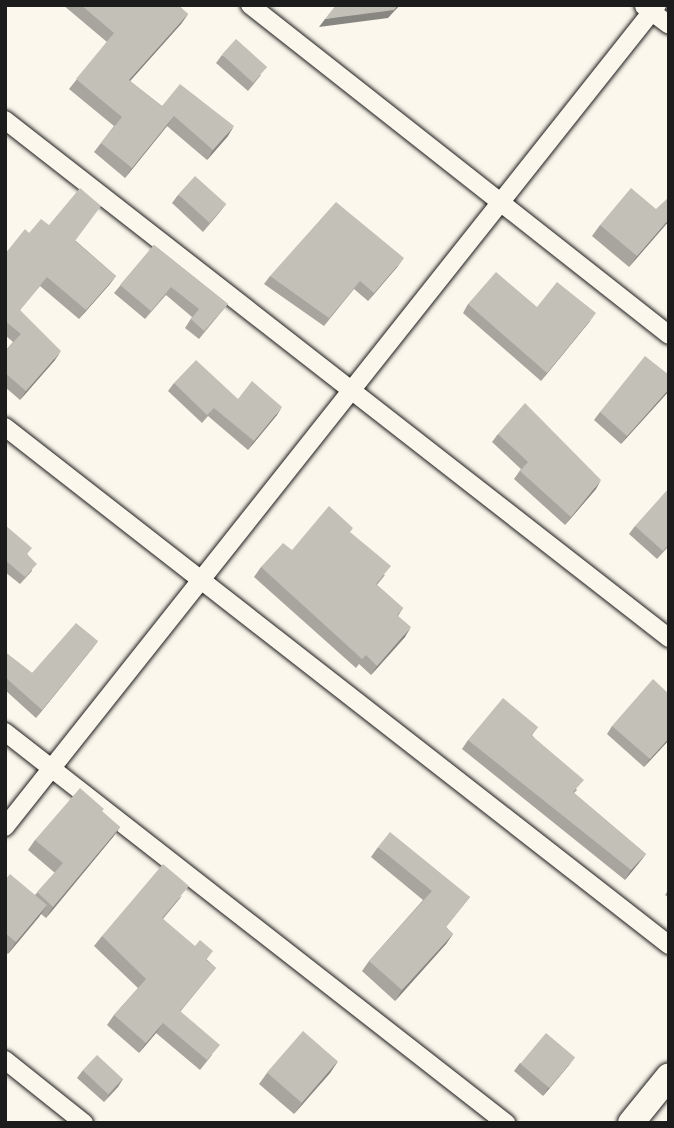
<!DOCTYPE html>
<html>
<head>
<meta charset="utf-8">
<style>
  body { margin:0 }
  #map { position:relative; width:674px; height:1128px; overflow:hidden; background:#fbf7ec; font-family:Sriracha,sans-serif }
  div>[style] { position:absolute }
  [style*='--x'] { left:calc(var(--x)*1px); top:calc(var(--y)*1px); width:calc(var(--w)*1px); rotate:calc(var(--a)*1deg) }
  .roads { filter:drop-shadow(0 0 2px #1c1c1c) drop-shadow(0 0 2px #1c1c1c) }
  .minor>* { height:18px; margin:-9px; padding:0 9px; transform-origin:9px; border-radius:9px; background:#fbf7ec }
  .primary>* { height:26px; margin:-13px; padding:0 13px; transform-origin:13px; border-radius:13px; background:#fbf7ec }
  .wall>* { inset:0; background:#a8a59e }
  .shaded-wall>* { inset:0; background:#888681 }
  .building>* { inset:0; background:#c3c0b8; transform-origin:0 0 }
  span { translate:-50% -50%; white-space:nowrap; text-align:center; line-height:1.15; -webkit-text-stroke:5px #fbf7ec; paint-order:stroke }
  .frame { position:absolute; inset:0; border:7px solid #1c1c1c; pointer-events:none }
</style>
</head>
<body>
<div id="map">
  <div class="roads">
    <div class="minor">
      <i style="--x:250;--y:5;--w:533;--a:38.22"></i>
      <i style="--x:644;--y:6;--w:31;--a:37"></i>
      <i style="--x:5;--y:120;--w:842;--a:37.96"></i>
      <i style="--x:5;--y:427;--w:842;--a:37.96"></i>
      <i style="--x:5;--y:732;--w:636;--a:37.97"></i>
      <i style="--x:5;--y:827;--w:1049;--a:-51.58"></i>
      <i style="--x:5;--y:1060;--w:101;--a:38.6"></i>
    </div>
    <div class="primary">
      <i style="--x:631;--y:1123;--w:60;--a:-51"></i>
    </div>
  </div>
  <div class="wall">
    <i style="clip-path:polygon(63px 5px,178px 5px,188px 14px,181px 24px,130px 81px,162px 106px,228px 136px,207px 160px,167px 126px,125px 178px,94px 152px,114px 126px,69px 89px,107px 42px)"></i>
    <i style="clip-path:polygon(222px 55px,261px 75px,248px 91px,216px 63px)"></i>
    <i style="clip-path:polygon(178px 195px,226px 204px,220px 212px,203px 232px,172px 203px)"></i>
    <i style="clip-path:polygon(669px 221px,629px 267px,592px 236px,600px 225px)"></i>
    <i style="clip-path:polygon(49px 225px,76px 241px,116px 276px,109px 285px,79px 319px,40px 286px,20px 310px,55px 360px,20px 400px,5px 387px,5px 351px,13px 342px,5px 335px,5px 254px,29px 233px)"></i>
    <i style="clip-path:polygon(154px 245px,228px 304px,199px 339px,185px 328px,192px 317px,166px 295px,145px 319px,114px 293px)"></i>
    <i style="clip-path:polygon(398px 266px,368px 301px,354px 289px,324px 326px,264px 284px,270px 276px)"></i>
    <i style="clip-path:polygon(468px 304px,537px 307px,590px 321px,541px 381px,463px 313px)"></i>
    <i style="clip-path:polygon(174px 383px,238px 399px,277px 415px,248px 450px,208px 416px,202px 423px,168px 391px)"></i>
    <i style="clip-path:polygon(669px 391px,621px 444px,594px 420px,600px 412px)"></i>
    <i style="clip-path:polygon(498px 434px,596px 489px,565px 525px,514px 479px,521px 469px,492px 442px)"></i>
    <i style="clip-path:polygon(5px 525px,28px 555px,32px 571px,20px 584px,5px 572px)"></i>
    <i style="clip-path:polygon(635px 526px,669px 546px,657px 559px,629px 534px)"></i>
    <i style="clip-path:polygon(292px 550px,385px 575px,377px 585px,403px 608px,398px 616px,405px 637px,371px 675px,359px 664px,356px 668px,254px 577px,261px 567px)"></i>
    <i style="clip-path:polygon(98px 641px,36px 718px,5px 690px,5px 652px,32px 673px)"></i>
    <i style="clip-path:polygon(612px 726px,669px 740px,644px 767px,607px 734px)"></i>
    <i style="clip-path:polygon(538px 727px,532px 735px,577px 790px,574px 793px,646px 854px,625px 880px,462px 749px,468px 740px)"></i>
    <i style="clip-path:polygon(102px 812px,120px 827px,113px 837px,46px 918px,41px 914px,8px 954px,5px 952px,5px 880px,35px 895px,55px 873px,28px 850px,35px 840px)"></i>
    <i style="clip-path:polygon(378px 847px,470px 897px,446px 927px,453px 934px,446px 944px,395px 1001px,362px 971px,369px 961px,423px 900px,371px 857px)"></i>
    <i style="clip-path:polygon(669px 889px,669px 898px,665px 895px)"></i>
    <i style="clip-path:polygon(182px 896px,163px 919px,216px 968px,180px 1012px,212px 1055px,200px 1070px,156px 1033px,139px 1053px,107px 1025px,114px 1015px,138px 988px,94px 946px,102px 936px)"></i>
    <i style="clip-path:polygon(338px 1061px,330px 1073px,294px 1114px,259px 1084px,267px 1073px)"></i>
    <i style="clip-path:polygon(520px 1063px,569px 1065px,543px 1096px,514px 1071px)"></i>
    <i style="clip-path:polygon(83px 1070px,123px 1079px,104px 1102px,77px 1078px)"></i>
  </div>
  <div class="shaded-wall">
    <i style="clip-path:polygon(400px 5px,388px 18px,319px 27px,325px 19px)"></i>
    <i style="clip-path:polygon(188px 14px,181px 24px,122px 90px,129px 80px)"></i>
    <i style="clip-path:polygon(174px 116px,167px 126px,125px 178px,132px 168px)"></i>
    <i style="clip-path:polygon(234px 126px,228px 136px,207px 160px,213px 150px)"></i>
    <i style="clip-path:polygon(669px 219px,669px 221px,629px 267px,637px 256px)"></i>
    <i style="clip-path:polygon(404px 258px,398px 266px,368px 301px,374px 293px)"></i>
    <i style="clip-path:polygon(116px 276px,109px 285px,79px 319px,86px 310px)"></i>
    <i style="clip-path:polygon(596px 313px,590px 321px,541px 381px,547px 373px)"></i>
    <i style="clip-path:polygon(61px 351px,55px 360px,20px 400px,26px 391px)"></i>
    <i style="clip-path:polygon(669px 389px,669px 391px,621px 444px,627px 436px)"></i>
    <i style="clip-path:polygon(282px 407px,277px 415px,248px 450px,254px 441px)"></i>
    <i style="clip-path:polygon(601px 480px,596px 489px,565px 525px,571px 517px)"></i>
    <i style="clip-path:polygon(411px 627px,405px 637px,371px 675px,377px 666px)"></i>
    <i style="clip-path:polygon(98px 641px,92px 649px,36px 718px,42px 710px)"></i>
    <i style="clip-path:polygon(669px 738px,669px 740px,644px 767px,650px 759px)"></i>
    <i style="clip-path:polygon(120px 827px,113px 837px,46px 918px,53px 907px)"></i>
    <i style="clip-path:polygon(646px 854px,639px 863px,625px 880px,631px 870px)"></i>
    <i style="clip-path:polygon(47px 905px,39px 917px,8px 954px,16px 942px)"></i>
    <i style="clip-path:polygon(453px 934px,446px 944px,395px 1001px,402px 990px)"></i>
    <i style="clip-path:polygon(163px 1023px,156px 1033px,139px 1053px,146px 1043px)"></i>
    <i style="clip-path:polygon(575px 1057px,569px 1065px,543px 1096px,549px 1087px)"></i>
    <i style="clip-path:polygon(338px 1061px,330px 1073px,294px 1114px,303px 1102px)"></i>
    <i style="clip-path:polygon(123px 1079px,118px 1087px,104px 1102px,110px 1094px)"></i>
  </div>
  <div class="building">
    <i style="clip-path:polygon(81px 5px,178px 5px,188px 14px,129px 80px,165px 109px,162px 106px,180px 84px,234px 126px,213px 150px,174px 116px,132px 168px,101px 143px,122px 117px,76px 79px,114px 33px)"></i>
    <i style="clip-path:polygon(336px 5px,398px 5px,394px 10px,325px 19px)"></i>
    <i style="left:236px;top:39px;width:42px;height:21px;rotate:42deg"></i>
    <i style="left:195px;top:176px;width:42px;height:25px;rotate:42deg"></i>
    <i style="clip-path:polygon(80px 188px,101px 206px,75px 241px,116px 276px,86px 310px,47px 277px,20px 310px,61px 351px,26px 391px,5px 373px,5px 351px,21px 334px,5px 321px,5px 254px,25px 229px,29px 233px,41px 219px,49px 225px)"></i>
    <i style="clip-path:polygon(631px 188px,656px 209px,669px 197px,669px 219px,637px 256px,600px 225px)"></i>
    <i style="clip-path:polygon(336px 202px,404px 258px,374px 293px,360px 281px,329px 318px,270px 276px)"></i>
    <i style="clip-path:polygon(154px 245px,228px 304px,204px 331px,191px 319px,199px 309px,171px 287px,151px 311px,120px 285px)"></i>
    <i style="clip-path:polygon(496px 272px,537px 307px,557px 282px,596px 313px,547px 373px,468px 304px)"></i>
    <i style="clip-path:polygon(645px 356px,669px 375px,669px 389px,627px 436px,600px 412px)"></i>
    <i style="clip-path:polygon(196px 360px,238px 399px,252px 381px,282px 407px,254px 441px,214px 408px,207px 415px,174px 383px)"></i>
    <i style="clip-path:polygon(525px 403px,601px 480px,571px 517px,520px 471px,528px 462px,498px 434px)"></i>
    <i style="clip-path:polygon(669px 488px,669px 544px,663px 551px,635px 526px)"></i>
    <i style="clip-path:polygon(329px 506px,353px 528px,350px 532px,391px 566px,376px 584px,403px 608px,397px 615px,411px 627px,377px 666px,366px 655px,362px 659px,261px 567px,283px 543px,292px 550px)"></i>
    <i style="clip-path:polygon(5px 525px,32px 548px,27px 554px,37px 564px,25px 577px,5px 560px)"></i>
    <i style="clip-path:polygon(76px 623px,98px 641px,42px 710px,5px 677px,5px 652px,32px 673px)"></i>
    <i style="clip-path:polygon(653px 679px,669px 694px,669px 738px,650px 759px,612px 726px)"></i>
    <i style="clip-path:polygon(503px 698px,538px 727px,531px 735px,584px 780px,573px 792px,646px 854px,631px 870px,468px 740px)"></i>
    <i style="clip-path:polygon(80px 788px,104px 809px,102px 811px,120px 827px,53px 907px,37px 892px,63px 863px,35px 840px)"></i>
    <i style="clip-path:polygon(390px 832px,470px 897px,446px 927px,453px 934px,402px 990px,369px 961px,432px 891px,378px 847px)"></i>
    <i style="clip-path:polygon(163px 864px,189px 886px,162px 918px,195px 946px,200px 940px,213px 951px,206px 960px,216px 968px,180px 1011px,220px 1045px,207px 1060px,163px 1023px,146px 1043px,114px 1015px,146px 979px,102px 936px)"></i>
    <i style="clip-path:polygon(10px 874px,47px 905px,16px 942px,5px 933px,5px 880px)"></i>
    <i style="left:303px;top:1031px;width:46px;height:55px;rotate:41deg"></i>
    <i style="left:546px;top:1033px;width:38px;height:40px;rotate:40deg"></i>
    <i style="left:97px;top:1055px;width:35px;height:21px;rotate:43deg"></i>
  </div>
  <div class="frame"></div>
</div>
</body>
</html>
